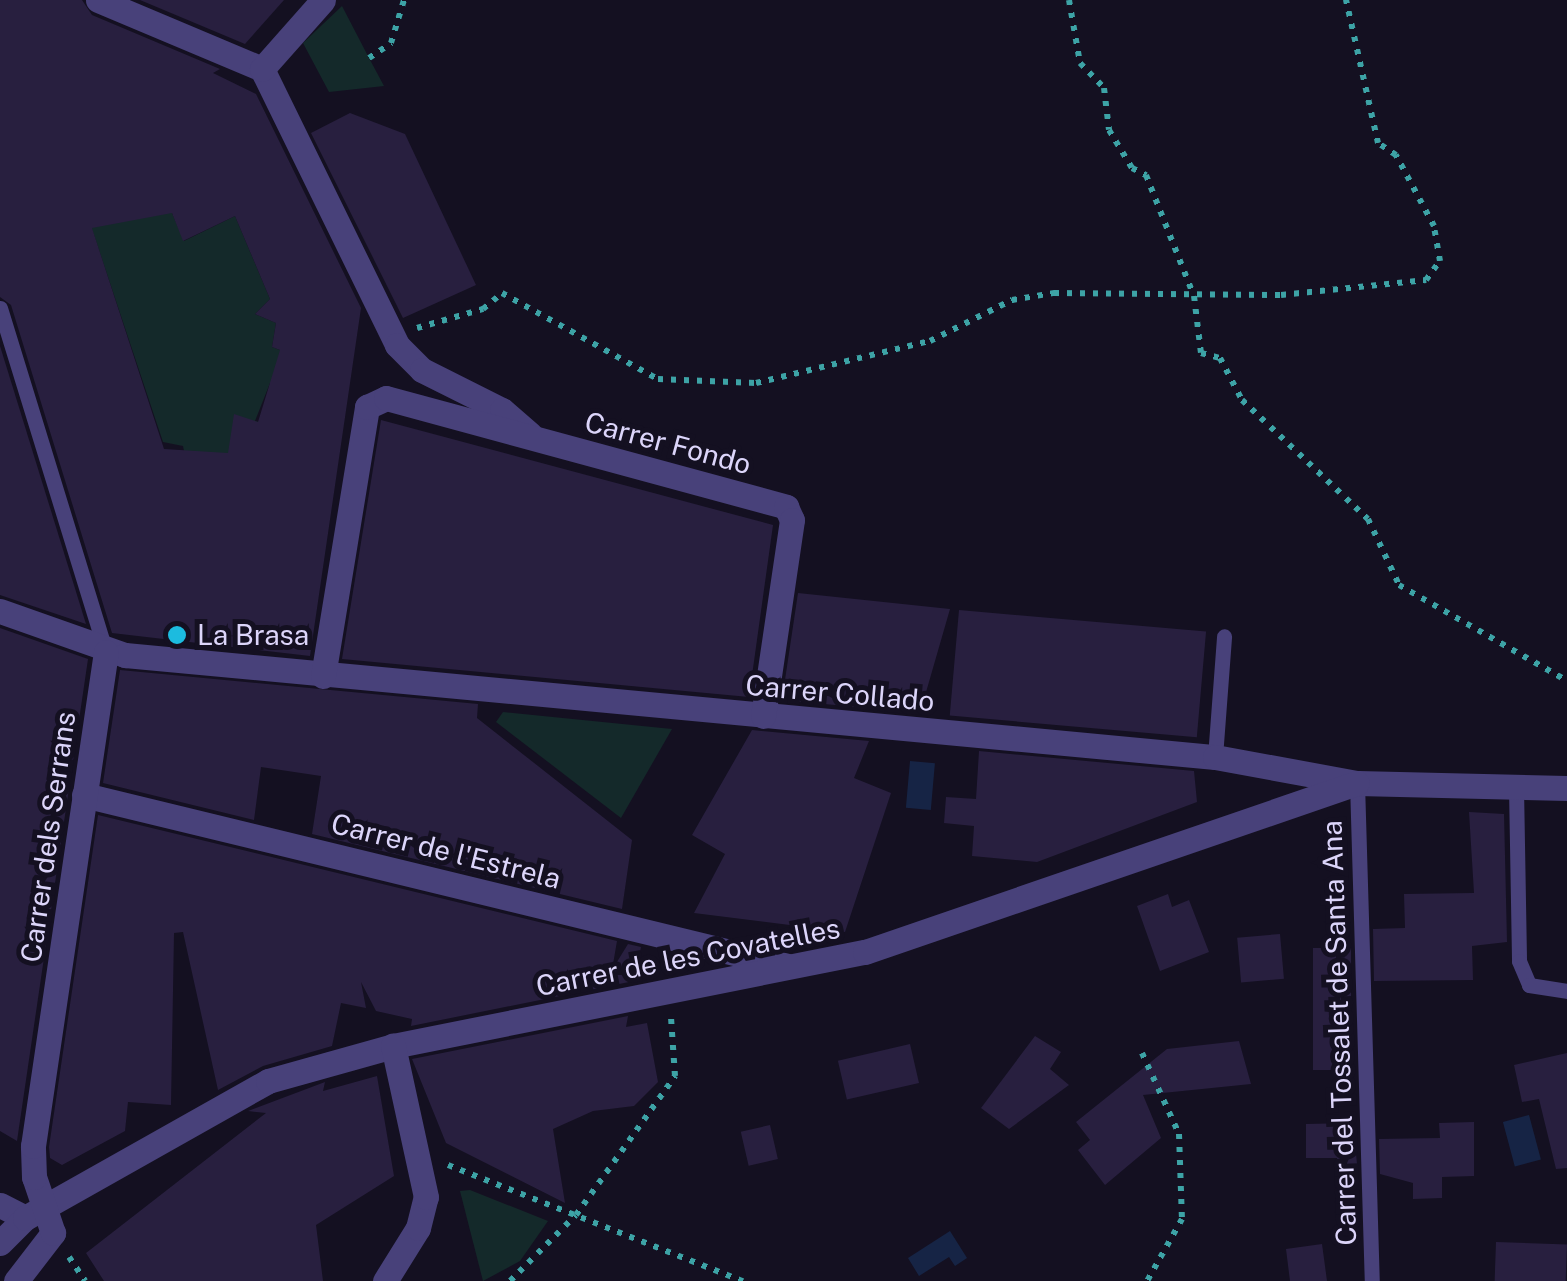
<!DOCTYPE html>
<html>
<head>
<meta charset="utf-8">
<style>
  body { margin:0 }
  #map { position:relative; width:1567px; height:1281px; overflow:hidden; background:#141021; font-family:"Public Sans",sans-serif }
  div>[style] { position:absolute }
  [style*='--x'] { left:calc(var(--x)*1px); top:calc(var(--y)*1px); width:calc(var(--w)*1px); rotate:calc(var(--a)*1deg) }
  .green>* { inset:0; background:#14292a }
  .water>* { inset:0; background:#162445; transform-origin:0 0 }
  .building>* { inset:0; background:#281f3f; transform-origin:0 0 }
  .path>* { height:6px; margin-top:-3px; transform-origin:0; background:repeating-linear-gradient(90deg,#3da3a6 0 5px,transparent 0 13px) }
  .service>* { height:15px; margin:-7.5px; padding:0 7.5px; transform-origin:7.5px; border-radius:7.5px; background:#48417a }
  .minor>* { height:25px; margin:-12.5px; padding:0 12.5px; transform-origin:12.5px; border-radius:12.5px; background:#48417a }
  .dots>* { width:28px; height:28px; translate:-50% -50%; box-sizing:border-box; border:5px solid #141021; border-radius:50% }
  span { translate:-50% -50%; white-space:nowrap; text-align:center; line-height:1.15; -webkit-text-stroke:10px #141021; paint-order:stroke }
  .street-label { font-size:28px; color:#dcd5fa }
  .poi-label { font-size:28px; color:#dcd5fa }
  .left { translate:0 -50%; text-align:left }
</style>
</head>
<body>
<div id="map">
  <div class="green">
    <i style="clip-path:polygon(342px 6px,369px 58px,384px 86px,329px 92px,303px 43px)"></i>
    <i style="clip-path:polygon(81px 196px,172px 213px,184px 241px,235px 216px,270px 299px,255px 314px,276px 323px,272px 347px,288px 353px,281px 386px,270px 383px,255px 421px,263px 423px,238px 499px,192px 490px,183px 446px,163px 442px)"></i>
    <i style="clip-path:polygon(503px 712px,672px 729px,621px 818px,496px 722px)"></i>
    <i style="clip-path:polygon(470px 1190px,548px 1221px,520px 1261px,483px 1281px,460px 1191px)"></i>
  </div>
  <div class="water">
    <i style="left:910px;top:761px;width:25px;height:47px;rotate:5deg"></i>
    <i style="left:1529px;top:1115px;width:46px;height:27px;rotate:75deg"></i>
    <i style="clip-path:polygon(950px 1231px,967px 1258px,955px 1266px,949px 1257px,919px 1276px,908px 1258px)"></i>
  </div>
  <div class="building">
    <i style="clip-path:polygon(evenodd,0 0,82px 0,92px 15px,220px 69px,213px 73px,256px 94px,361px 308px,310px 656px,112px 633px,11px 305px,0 297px,0 0,172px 213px,183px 241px,235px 216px,270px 299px,255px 314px,276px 323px,272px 347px,280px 350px,258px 422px,234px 414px,228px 453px,164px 449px,92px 228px,172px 213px)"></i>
    <i style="clip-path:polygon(140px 0,284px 0,245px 44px)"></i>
    <i style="clip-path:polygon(350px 113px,405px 134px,476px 285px,403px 318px,311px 133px)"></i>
    <i style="clip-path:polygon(0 346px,86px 624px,0 595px)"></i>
    <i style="clip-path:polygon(381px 420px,773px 525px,749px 697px,342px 659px)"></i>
    <i style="clip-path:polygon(798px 593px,950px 609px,920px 713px,782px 700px)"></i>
    <i style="left:959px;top:610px;width:248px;height:106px;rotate:5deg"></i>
    <i style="clip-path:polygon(0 628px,88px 659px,17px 1141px,0 1131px)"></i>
    <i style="clip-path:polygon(120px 670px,478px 704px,477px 718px,632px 840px,622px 909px,312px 834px,321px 776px,261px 767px,254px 820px,103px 783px)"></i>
    <i style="clip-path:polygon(752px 730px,869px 741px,854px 778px,891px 793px,845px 932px,694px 913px,725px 854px,692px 835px)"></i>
    <i style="clip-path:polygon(979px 751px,1194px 771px,1197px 802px,1037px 862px,972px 856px,974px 826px,944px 823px,946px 797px,976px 799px)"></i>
    <i style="clip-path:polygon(1469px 812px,1504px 814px,1507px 942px,1472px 946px,1473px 980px,1374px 981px,1373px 929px,1405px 928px,1404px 894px,1474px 893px)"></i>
    <i style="clip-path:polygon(98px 815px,617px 941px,612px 970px,628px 944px,641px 947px,634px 981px,411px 1026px,412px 1019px,376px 1011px,361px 982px,366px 1008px,341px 1003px,332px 1046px,263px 1066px,218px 1090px,183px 932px,174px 933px,171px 1105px,128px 1102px,125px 1131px,62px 1165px,50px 1158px,49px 1147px)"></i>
    <i style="clip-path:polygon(1168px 894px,1172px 907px,1189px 900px,1209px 952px,1160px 971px,1137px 906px)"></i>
    <i style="left:1280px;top:934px;width:45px;height:43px;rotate:85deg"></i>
    <i style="left:1351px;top:948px;width:122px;height:38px;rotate:90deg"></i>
    <i style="clip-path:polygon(628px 1016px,626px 1027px,647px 1023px,658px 1082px,634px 1106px,593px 1111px,553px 1129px,565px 1203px,446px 1143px,412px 1059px)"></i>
    <i style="clip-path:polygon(1035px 1036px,1061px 1052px,1050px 1069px,1069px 1085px,1009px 1129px,981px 1108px)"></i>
    <i style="clip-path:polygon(1239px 1041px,1251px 1084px,1143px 1095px,1161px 1138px,1105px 1185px,1078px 1150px,1090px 1140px,1076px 1122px,1167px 1049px)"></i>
    <i style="left:910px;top:1044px;width:40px;height:74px;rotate:77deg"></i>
    <i style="clip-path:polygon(1567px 1053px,1567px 1168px,1556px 1169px,1539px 1099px,1522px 1102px,1514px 1065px)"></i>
    <i style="clip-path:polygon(377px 1076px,394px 1176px,316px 1225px,323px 1281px,104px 1281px,86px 1253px,266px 1113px,248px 1111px,325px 1082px,323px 1091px)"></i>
    <i style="clip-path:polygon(1474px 1122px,1474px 1176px,1442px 1177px,1442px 1198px,1413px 1199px,1413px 1183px,1380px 1174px,1379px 1139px,1440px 1138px,1439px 1123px)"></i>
    <i style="clip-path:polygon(1353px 1123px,1358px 1174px,1336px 1174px,1337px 1158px,1306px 1158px,1306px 1124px)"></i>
    <i style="left:770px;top:1125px;width:35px;height:30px;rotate:77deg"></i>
    <i style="left:1496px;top:1242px;width:71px;height:39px;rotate:2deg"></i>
    <i style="clip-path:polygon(1322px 1244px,1327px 1281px,1290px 1281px,1286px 1249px)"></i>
  </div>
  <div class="path">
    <i style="--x:1069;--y:0;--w:64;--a:80.1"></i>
    <i style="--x:1080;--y:63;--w:35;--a:46"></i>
    <i style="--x:1104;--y:88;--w:42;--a:83.2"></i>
    <i style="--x:1109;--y:130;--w:44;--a:58.8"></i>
    <i style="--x:1132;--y:168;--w:16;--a:27"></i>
    <i style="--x:1146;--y:175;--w:130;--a:68.4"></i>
    <i style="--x:1194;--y:296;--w:57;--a:83"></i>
    <i style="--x:1201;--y:353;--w:20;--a:15"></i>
    <i style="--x:1220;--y:358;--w:47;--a:62.4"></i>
    <i style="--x:1242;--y:400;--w:173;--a:43.4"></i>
    <i style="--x:1368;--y:519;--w:73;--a:64.8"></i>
    <i style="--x:1399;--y:585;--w:193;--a:29.7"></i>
    <i style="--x:369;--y:58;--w:27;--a:-34"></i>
    <i style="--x:391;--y:43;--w:45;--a:-73.2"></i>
    <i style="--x:417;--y:328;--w:69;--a:-16.1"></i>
    <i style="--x:483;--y:309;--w:25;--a:-40"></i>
    <i style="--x:502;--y:293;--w:178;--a:28.9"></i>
    <i style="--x:658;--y:379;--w:98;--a:2.3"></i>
    <i style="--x:756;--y:383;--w:179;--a:-13.6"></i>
    <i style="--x:930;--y:341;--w:92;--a:-26.6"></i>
    <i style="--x:1012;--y:300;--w:43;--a:-9.5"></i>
    <i style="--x:1054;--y:293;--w:227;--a:0.5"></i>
    <i style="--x:1281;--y:295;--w:146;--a:-5.9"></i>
    <i style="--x:1426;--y:280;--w:24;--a:-54"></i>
    <i style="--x:1440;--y:261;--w:36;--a:-100"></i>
    <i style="--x:1434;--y:226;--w:81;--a:-118.2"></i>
    <i style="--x:1396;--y:155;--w:22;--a:-146"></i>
    <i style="--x:1378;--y:143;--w:147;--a:-102.6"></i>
    <i style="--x:1142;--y:1053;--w:89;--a:65.4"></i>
    <i style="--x:1179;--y:1134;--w:85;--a:88"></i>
    <i style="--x:1182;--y:1219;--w:71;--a:119.4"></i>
    <i style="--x:448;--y:1165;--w:317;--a:21.5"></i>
    <i style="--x:69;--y:1257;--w:29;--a:56"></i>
    <i style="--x:510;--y:1281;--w:93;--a:-45"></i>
    <i style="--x:576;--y:1215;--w:171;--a:-54.5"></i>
    <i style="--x:675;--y:1076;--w:58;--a:-93.9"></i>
  </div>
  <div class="service">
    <i style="--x:0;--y:308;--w:360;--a:72.9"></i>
    <i style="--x:1215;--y:757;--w:121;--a:-85.7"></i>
    <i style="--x:1357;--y:783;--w:498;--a:88.3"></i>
    <i style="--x:1516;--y:787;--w:174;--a:89"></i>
    <i style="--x:1519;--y:961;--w:26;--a:67"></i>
    <i style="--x:1529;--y:985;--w:38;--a:9"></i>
  </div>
  <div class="minor">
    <i style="--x:98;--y:0;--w:178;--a:22.8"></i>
    <i style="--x:262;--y:69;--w:307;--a:63.9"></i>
    <i style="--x:397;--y:345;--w:35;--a:45"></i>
    <i style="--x:422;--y:370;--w:89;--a:26.6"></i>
    <i style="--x:502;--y:410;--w:37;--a:41"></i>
    <i style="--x:262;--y:69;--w:92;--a:-48.5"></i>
    <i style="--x:0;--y:611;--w:133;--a:19.4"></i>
    <i style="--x:125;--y:655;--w:1095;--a:5.35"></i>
    <i style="--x:1215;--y:757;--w:144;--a:10.4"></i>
    <i style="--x:1357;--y:783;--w:210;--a:1.4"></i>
    <i style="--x:323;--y:676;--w:273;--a:-80.7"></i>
    <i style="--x:367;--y:407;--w:21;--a:-25"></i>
    <i style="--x:386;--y:398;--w:415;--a:15.2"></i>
    <i style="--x:786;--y:507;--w:14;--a:65"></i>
    <i style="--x:792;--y:520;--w:198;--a:98.4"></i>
    <i style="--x:84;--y:795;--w:724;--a:13.65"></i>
    <i style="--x:0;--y:1205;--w:28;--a:27"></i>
    <i style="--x:0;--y:1243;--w:35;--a:-45"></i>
    <i style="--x:25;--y:1218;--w:279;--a:-29.4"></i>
    <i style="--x:268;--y:1081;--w:130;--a:-15.6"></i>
    <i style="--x:393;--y:1046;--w:481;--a:-11.3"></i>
    <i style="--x:865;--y:952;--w:520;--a:-18.96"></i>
    <i style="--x:16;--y:1281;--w:61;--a:-52.4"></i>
    <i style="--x:53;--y:1233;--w:59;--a:-108.7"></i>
    <i style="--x:34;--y:1177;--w:31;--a:-92"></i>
    <i style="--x:33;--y:1146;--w:499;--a:-81.6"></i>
    <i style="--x:385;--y:1281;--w:62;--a:-58.1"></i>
    <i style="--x:418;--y:1228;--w:32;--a:-76"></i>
    <i style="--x:426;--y:1197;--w:155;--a:-102.3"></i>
  </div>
  <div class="dots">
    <i style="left:177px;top:635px;background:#1cbbdf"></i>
  </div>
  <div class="street-label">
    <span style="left:668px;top:443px;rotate:15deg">Carrer Fondo</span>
    <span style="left:840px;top:693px;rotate:5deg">Carrer Collado</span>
    <span style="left:48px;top:837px;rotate:-82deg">Carrer dels Serrans</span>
    <span style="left:446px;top:851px;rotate:14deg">Carrer de l'Estrela</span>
    <span style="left:688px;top:957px;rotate:-11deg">Carrer de les Covatelles</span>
    <span style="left:1339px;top:1033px;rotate:-92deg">Carrer del Tossalet de Santa Ana</span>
  </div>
  <div class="poi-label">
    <span class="left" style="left:197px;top:635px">La Brasa</span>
  </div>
</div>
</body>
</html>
